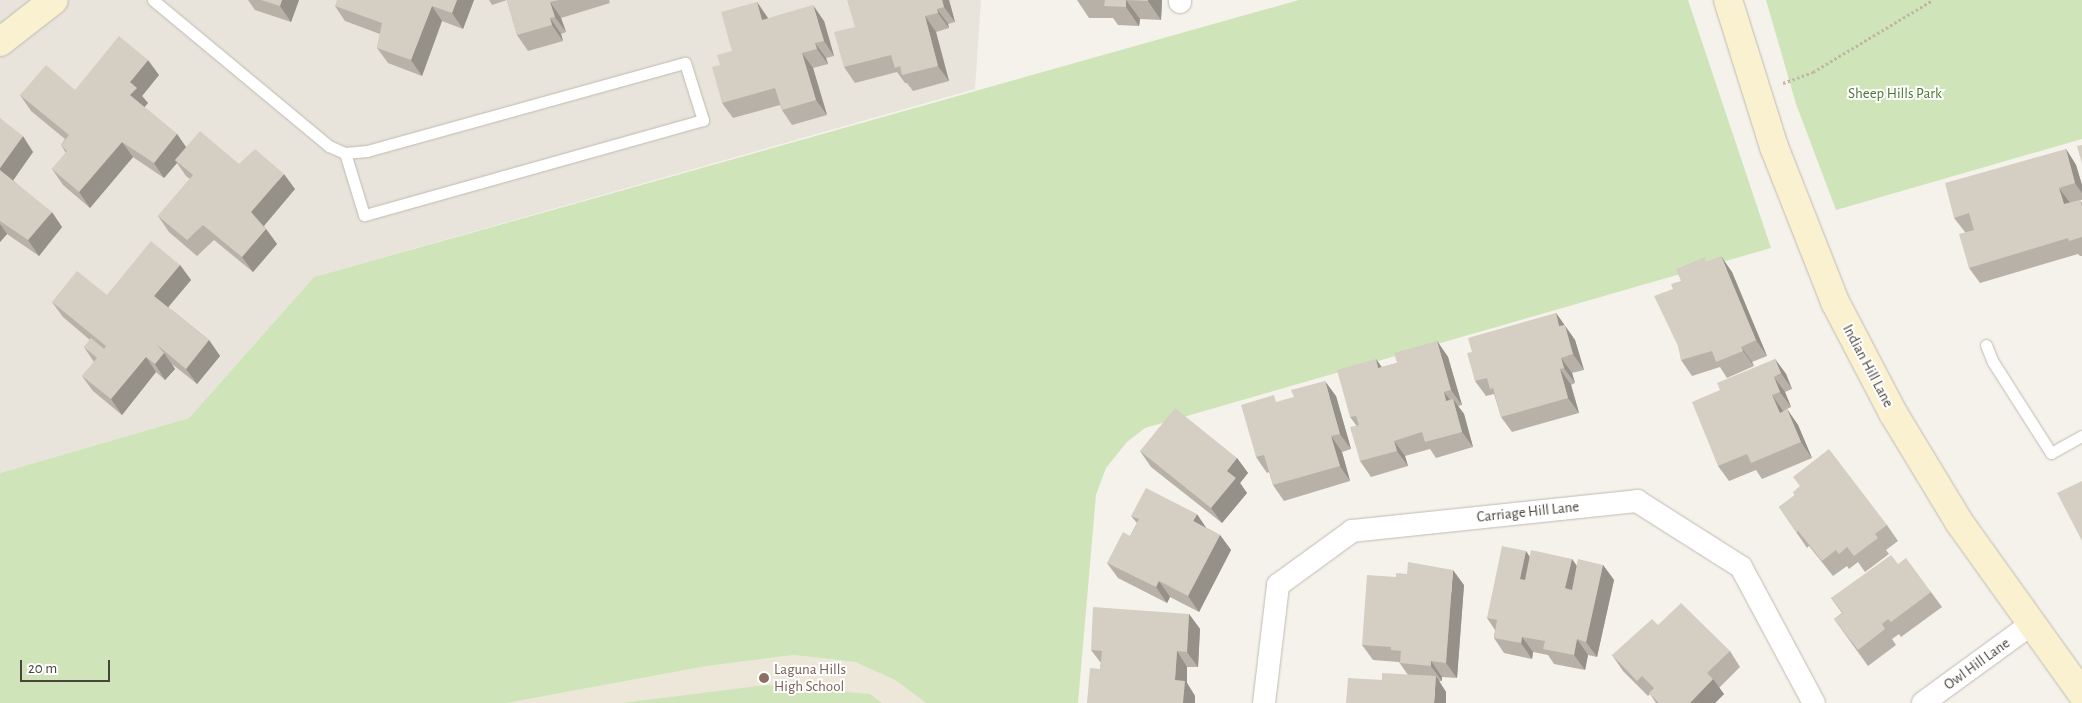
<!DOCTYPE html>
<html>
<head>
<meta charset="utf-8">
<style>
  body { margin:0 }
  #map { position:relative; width:2082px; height:703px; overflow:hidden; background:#f5f2ec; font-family:"Alegreya Sans",sans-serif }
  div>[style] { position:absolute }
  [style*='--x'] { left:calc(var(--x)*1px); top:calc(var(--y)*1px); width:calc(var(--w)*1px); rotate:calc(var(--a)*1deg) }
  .residential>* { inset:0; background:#e8e4db }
  .education>* { inset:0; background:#ece7d8 }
  .green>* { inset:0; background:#d0e4ba }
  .path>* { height:3px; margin-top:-1.5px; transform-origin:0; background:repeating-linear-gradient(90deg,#c0b6a2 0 2.5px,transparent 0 5px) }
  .roads { filter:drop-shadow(0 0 1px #c0bab0) drop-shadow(0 0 1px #c0bab0) }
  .lane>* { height:11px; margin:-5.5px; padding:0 5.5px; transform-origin:5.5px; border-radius:5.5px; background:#fff }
  .street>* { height:22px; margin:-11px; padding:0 11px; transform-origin:11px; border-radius:11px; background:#fff }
  .secondary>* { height:28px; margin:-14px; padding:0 14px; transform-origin:14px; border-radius:14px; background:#faf1d1 }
  .wall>* { inset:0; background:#b7b1a8 }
  .shaded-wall>* { inset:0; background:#959088 }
  .building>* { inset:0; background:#d5cec3 }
  .dots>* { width:14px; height:14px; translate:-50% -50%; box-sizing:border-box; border:2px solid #fff; border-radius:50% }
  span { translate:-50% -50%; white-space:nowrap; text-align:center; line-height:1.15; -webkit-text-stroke:4px #fff; paint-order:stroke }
  .park-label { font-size:15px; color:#4b7632 }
  .street-label { font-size:15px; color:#49433a }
  .education-label { font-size:15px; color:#785e54 }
  .left { translate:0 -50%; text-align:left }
  .scale { position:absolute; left:20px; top:660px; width:90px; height:22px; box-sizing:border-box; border:2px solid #49433a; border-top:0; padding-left:6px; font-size:15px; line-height:18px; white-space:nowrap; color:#49433a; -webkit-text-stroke:4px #fff; paint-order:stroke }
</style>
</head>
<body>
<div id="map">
  <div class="residential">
    <i style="clip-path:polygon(0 0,981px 0,975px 89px,314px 277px,189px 418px,0 473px)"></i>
  </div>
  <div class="education">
    <i style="clip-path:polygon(794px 655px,855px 662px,895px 680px,926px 703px,506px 703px,707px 666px)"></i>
  </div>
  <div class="green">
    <i style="clip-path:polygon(1299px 0,1688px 0,1771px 248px,1145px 428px,1127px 442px,1106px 468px,1096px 495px,1078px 703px,926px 703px,895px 680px,855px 662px,794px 655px,707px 666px,506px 703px,0 703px,0 473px,189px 418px,314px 277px)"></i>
    <i style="clip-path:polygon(1766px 0,2082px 0,2082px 139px,1836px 210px,1796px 104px)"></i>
    <i style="clip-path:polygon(766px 685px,870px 694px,882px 703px,622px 703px)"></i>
  </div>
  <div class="path">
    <i style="--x:1783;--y:83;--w:32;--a:-20"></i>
    <i style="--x:1813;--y:72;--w:140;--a:-31"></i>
  </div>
  <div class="roads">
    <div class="lane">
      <i style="--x:153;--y:0;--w:229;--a:39.7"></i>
      <i style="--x:329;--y:146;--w:17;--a:24"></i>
      <i style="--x:345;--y:153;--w:22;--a:-5"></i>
      <i style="--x:367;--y:151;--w:330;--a:-15.5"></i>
      <i style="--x:685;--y:63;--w:60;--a:72.5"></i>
      <i style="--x:703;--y:120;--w:352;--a:164.3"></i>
      <i style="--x:364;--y:215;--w:65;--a:-107"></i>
      <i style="--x:1986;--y:345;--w:18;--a:68"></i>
      <i style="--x:1993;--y:362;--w:108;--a:57.5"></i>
      <i style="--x:2051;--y:453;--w:35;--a:-29"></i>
    </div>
    <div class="street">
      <i style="--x:1180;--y:2;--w:2;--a:-90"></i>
      <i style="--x:1264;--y:703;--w:119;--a:-83.2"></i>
      <i style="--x:1278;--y:585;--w:92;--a:-36.1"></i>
      <i style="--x:1352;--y:531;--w:287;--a:-6"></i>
      <i style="--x:1637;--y:501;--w:123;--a:32.4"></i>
      <i style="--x:1741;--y:567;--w:154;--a:61.8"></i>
      <i style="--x:1923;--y:703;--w:132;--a:-36.1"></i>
    </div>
    <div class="secondary">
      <i style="--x:1728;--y:0;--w:154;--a:72.6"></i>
      <i style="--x:1774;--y:147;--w:167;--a:68.5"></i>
      <i style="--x:1835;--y:302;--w:125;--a:62.4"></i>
      <i style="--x:1893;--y:413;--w:127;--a:58.8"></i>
      <i style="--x:1959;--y:522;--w:211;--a:54.4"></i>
      <i style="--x:0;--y:42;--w:68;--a:-37.9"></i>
    </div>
  </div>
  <div class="wall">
    <i style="clip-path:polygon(248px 0,299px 0,291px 22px,255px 10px)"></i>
    <i style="clip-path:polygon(474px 0,463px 29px,442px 21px,422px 76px,388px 63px,377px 48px,380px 34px,345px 21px,335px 6px)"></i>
    <i style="clip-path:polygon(489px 0,609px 0,610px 3px,561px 18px,566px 32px,561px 34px,563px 41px,528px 51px,517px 35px,507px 0,492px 5px)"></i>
    <i style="clip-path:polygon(949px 0,955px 22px,948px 24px,949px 28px,936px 32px,949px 81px,913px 91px,907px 83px,905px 83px,897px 72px,855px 83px,844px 67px,855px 27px)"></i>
    <i style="clip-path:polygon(1077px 0,1162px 0,1161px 20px,1140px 19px,1139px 26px,1118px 25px,1113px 18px,1089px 18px)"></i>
    <i style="clip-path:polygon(757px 2px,768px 19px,824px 21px,834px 56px,826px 58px,828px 64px,813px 68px,827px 115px,792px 125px,782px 110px,780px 105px,733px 118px,722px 103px,720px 65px,732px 51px)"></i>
    <i style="clip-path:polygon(159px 75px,142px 96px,148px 103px,144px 107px,177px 134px,186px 147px,239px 164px,295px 189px,264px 226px,277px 244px,253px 272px,214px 240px,197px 256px,169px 232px,158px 216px,190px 179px,186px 176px,177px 163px,164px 178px,133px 157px,90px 208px,63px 185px,52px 169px,66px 153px,61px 145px,65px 139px,31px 111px,20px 95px,75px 90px)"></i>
    <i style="clip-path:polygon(0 118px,33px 152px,13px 180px,62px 227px,39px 256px,7px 234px,0 242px)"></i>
    <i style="clip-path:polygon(2066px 149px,2076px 165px,2082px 185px,2082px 200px,2080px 200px,2082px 203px,2082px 256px,2080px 256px,2078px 254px,1980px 283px,1969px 268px,1965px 232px,1954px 218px)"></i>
    <i style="clip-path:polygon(1708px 261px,1732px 272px,1767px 356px,1752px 362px,1754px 366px,1727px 378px,1720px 367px,1692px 376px,1681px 360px,1673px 289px,1681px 281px)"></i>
    <i style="clip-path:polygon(180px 265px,191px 280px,168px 307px,209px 340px,220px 356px,197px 384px,172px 364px,175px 369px,165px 380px,156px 372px,122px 415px,93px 391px,82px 376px,94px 362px,84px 347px,90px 340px,63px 317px,52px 302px,107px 295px)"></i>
    <i style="clip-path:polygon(1556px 313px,1575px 340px,1584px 370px,1572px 373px,1575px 383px,1571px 385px,1579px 413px,1512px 432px,1501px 417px,1495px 397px,1494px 394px,1486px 396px,1475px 381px,1472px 352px)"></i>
    <i style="clip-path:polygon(1437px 341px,1448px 357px,1462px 405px,1458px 406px,1464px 414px,1473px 447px,1436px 458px,1430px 449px,1405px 456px,1408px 466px,1371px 477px,1360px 461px,1356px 425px,1350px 417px,1376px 359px,1382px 367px,1397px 363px)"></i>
    <i style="clip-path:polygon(1775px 359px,1786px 374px,1792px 389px,1785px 392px,1791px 407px,1783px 411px,1787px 409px,1798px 425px,1812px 458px,1762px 479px,1756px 470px,1729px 481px,1718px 466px,1720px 390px)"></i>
    <i style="clip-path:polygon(1336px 396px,1351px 449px,1342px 452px,1350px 481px,1284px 501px,1273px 485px,1269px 472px,1267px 473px,1256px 457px,1279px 402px)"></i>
    <i style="clip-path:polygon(1140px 451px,1237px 458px,1248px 473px,1240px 483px,1247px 493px,1222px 523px,1151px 467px)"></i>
    <i style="clip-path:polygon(1793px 492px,1887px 525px,1898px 541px,1886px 550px,1889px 554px,1865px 572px,1858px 562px,1849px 569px,1847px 566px,1833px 576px,1809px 546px,1807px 548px,1779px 507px,1795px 495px)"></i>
    <i style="clip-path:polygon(1131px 516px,1207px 528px,1220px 535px,1231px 550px,1199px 612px,1170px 597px,1167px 603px,1118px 578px,1107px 563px,1130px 536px,1137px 523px)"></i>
    <i style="clip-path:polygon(1526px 551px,1530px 557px,1572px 559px,1577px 566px,1603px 565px,1614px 580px,1597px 657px,1588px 655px,1585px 670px,1554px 664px,1548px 655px,1533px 652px,1532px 659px,1504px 653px,1494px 638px,1495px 630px,1487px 618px)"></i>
    <i style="clip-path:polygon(1898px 564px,1931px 592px,1942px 607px,1901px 637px,1899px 634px,1892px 639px,1896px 645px,1868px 666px,1834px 619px,1842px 613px,1831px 598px)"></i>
    <i style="clip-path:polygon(1464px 585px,1457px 678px,1442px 677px,1442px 681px,1439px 681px,1446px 692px,1382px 680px,1408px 675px,1399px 662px,1373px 660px,1362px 645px)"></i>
    <i style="clip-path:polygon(1189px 614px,1200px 629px,1198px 667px,1187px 667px,1187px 683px,1195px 696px,1195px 703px,1087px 703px,1100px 669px,1101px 663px,1091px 650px)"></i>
    <i style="clip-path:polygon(1658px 625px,1730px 651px,1740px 667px,1719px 688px,1724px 694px,1715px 703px,1656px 703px,1650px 694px,1648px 696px,1623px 671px,1612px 655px)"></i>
  </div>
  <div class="shaded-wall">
    <i style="clip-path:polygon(282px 0,299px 0,291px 22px,280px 6px)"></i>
    <i style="clip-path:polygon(457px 0,474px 0,463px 29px,452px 13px)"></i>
    <i style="clip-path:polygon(942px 0,949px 0,955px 22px,944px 7px)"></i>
    <i style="clip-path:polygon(1126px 0,1140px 19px,1139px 26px,1126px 7px)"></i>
    <i style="clip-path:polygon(1148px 0,1162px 0,1161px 20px,1148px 1px)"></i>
    <i style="clip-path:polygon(550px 2px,561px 18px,566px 32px,555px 17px)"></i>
    <i style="clip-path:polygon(757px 2px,768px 18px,773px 36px,762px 20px)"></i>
    <i style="clip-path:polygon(813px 5px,824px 21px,834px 56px,824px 41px)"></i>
    <i style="clip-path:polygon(432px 6px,442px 21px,422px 76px,411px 60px)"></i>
    <i style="clip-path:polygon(937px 9px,948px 24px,949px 28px,938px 13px)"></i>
    <i style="clip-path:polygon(925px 16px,936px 32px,949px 81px,938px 66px)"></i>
    <i style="clip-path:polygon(550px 18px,561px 34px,563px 41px,552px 25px)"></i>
    <i style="clip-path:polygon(815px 43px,826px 58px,828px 64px,817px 49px)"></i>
    <i style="clip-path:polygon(802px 53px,813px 68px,827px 115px,816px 100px)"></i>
    <i style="clip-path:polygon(148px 60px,159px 75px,142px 96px,148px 103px,141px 111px,130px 95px,130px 82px)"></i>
    <i style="clip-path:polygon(177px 134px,188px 150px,175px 160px,177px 163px,164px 178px,154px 163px)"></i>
    <i style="clip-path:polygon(23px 136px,33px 152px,10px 185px,0 171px,0 168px)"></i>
    <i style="clip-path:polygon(122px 142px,133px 157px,90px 208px,79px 192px)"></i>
    <i style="clip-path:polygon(2066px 149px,2076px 165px,2082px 185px,2082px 193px,2075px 183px)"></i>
    <i style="clip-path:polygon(284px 174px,295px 189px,262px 228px,251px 212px)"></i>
    <i style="clip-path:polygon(2059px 188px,2070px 203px,2064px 204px)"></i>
    <i style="clip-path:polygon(52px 212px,62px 227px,39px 256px,28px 240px)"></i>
    <i style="clip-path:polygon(0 224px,7px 234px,0 242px)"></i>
    <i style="clip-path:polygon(266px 229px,277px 244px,253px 272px,242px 257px)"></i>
    <i style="clip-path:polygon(1721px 256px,1732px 272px,1767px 356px,1756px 340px)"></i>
    <i style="clip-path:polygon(180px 265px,191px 280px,165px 311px,154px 296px)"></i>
    <i style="clip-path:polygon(1556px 313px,1575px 340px,1584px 370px,1573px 354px,1559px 326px)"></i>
    <i style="clip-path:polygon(209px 340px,220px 356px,197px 384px,186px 369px)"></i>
    <i style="clip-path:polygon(1437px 341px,1448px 357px,1462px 405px,1451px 390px)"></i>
    <i style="clip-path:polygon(1741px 347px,1752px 362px,1754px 366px,1743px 351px)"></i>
    <i style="clip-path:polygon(164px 353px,175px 369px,165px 380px,155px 364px)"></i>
    <i style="clip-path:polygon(146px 357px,156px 372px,122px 415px,111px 399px)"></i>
    <i style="clip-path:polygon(1561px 358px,1572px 373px,1575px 383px,1564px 368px)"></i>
    <i style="clip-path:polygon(1376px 359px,1386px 374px,1378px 368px)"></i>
    <i style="clip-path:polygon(1775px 359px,1786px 374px,1792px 389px,1781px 373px)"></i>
    <i style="clip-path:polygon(1560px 369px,1571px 385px,1579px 413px,1568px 398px)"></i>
    <i style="clip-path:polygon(1774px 377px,1785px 392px,1791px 407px,1780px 392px)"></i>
    <i style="clip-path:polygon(1325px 381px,1336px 396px,1351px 449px,1340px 434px)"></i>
    <i style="clip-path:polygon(1444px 392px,1455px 407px,1446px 401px)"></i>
    <i style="clip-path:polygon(1772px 395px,1783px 411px,1790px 428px,1780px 413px)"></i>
    <i style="clip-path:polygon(1453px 399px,1464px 414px,1473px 447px,1462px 432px)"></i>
    <i style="clip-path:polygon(1787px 409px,1798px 425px,1812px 458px,1801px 442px)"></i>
    <i style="clip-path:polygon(1331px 436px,1342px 452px,1350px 481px,1340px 466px)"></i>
    <i style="clip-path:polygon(1394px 441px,1405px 456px,1408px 466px,1397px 451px)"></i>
    <i style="clip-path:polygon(1237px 458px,1248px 473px,1240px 483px,1247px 493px,1222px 523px,1211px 508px,1227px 471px)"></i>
    <i style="clip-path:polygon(1197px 514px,1207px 529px,1193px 521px)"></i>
    <i style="clip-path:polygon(1220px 535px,1231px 550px,1199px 612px,1188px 596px)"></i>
    <i style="clip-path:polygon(1526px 551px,1536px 567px,1530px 594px,1520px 579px)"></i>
    <i style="clip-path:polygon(1572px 559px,1582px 574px,1576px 604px,1565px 588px)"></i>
    <i style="clip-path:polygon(1603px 565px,1614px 580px,1597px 657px,1586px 642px)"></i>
    <i style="clip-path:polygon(1453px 570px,1464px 585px,1457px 678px,1446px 663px)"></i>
    <i style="clip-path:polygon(1159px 581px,1170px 597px,1167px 603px,1156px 587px)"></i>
    <i style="clip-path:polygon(1189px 614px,1200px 629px,1198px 667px,1187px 652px)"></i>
    <i style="clip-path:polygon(1522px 637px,1533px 652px,1532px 659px,1521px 643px)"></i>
    <i style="clip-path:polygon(1577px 639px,1588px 655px,1585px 670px,1574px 655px)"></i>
    <i style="clip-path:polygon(1177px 651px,1187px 667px,1187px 683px,1195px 696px,1195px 703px,1183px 703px,1175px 680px)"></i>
    <i style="clip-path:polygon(1431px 661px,1442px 677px,1442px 681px,1431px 666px)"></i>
    <i style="clip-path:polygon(1436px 676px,1446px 692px,1446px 703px,1434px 703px)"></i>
    <i style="clip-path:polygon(1713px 679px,1724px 694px,1715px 703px,1690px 703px)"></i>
  </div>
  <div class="building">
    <i style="clip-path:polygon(261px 0,282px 0,280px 6px)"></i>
    <i style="clip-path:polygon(337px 0,457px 0,452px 13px,432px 6px,411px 60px,377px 48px,382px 23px,335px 6px)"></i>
    <i style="clip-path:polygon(507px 0,559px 0,550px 2px,555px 17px,550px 18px,552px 25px,517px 35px)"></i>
    <i style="clip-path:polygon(847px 0,942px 0,944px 7px,937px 9px,938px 13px,925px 16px,938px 66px,902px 75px,900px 66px,895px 68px,891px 55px,844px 67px,834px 32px,855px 27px)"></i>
    <i style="clip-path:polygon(1105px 0,1148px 0,1148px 1px,1126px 0,1126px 7px,1104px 6px)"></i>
    <i style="clip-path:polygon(757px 2px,762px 20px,813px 5px,824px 41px,815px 43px,817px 49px,802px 53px,816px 100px,782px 110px,775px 88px,722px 103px,712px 67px,720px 65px,717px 55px,732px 51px,721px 12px)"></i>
    <i style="clip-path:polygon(119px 36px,148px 60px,130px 82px,137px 88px,130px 95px,177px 134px,154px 163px,122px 142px,79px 192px,52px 169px,67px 151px,61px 145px,69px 135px,20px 95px,46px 65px,75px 90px)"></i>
    <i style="clip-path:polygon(0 118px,23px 136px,0 168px)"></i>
    <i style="clip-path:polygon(200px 131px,239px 164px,255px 149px,284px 174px,251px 212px,266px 229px,242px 257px,203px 225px,187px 240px,158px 216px,193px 175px,175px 160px)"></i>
    <i style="clip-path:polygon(2082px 145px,2082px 164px,2077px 146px)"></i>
    <i style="clip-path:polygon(2066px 149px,2075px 183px,2059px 188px,2064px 204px,2080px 200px,2082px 207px,2082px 237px,2069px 241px,2068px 238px,1969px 268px,1959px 234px,1974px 230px,1969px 213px,1954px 218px,1945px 183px)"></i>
    <i style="clip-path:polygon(0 170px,52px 212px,28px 240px,0 221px)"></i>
    <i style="clip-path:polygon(151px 241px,180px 265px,154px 296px,209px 340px,186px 369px,156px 344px,164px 353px,155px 364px,146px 357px,111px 399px,82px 376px,97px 358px,84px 347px,91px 338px,104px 349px,106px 346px,52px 302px,77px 271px,107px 295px)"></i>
    <i style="clip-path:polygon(1721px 256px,1756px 340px,1741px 347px,1743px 351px,1716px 362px,1712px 351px,1681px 360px,1678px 346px,1654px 296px,1673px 289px,1671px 284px,1681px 281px,1676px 269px,1705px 257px,1706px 262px)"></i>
    <i style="clip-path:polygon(1556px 313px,1559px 326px,1565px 325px,1573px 354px,1561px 358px,1564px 368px,1560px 369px,1568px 398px,1501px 417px,1493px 388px,1490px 389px,1487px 378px,1475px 381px,1467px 353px,1472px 352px,1468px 338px)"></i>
    <i style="clip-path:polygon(1437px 341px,1451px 390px,1444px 392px,1446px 401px,1453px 399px,1462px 432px,1425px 442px,1422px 432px,1394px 441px,1397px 451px,1360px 461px,1350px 427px,1359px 425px,1356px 416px,1350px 417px,1337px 370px,1376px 359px,1378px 368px,1397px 363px,1394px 353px)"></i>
    <i style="clip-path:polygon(1775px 359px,1781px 373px,1774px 377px,1780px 392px,1772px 395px,1780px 413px,1787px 409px,1801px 442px,1751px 463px,1747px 454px,1718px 466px,1692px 402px,1720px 390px,1717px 383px)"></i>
    <i style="clip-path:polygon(1325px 381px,1340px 434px,1331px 436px,1340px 466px,1273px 485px,1264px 455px,1256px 457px,1241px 405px,1274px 395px,1276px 402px,1294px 397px,1291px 390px)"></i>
    <i style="clip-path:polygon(1175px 408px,1237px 458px,1227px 471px,1236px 478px,1211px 508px,1140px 451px)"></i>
    <i style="clip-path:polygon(1829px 449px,1887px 525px,1875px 534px,1878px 538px,1854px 556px,1847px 547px,1839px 554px,1836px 550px,1822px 561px,1798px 531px,1796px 532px,1779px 507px,1795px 495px,1793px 492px,1800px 486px,1793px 477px)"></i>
    <i style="clip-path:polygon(2082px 481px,2082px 541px,2057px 493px)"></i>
    <i style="clip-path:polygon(1146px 488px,1197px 514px,1193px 521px,1220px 535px,1188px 596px,1159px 581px,1156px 587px,1107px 563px,1123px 532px,1130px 536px,1139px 519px,1131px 516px)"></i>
    <i style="clip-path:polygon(1502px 546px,1526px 551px,1520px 579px,1525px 580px,1531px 550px,1572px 559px,1565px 588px,1572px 590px,1578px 559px,1603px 565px,1586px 642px,1577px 639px,1574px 655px,1543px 649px,1545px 641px,1522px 637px,1521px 643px,1494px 638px,1497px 620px,1487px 618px)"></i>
    <i style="clip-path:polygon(1891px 555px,1898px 564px,1906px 558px,1931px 592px,1891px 622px,1888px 619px,1882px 624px,1885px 629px,1858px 650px,1834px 619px,1843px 613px,1831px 598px)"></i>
    <i style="clip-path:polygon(1408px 562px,1453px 570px,1446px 663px,1431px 661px,1431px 666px,1400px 663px,1401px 651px,1391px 650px,1391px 647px,1362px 645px,1367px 575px,1396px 577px,1396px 573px,1407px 574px)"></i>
    <i style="clip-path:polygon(1681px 603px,1730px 651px,1707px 673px,1713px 679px,1690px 703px,1659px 703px,1649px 693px,1654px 688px,1642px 676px,1637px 681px,1612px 655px,1652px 619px,1658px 625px)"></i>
    <i style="clip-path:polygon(1093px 607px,1189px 614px,1187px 652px,1177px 651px,1175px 680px,1185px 681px,1183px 703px,1087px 703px,1090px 668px,1100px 669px,1102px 651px,1091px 650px)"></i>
    <i style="clip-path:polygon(1382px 673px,1436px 676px,1434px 703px,1346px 703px,1348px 678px,1382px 680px)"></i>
  </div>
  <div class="dots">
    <i style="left:764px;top:678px;background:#8d6e63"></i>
  </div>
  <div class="park-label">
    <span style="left:1895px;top:94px">Sheep Hills Park</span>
  </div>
  <div class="street-label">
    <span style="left:1868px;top:366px;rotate:62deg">Indian Hill Lane</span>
    <span style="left:1528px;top:512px;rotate:-6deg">Carriage Hill Lane</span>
    <span style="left:1977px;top:664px;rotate:-36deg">Owl Hill Lane</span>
  </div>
  <div class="education-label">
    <span class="left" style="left:774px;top:678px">Laguna Hills<br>High School</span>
  </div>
  <div class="scale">20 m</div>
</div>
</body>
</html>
